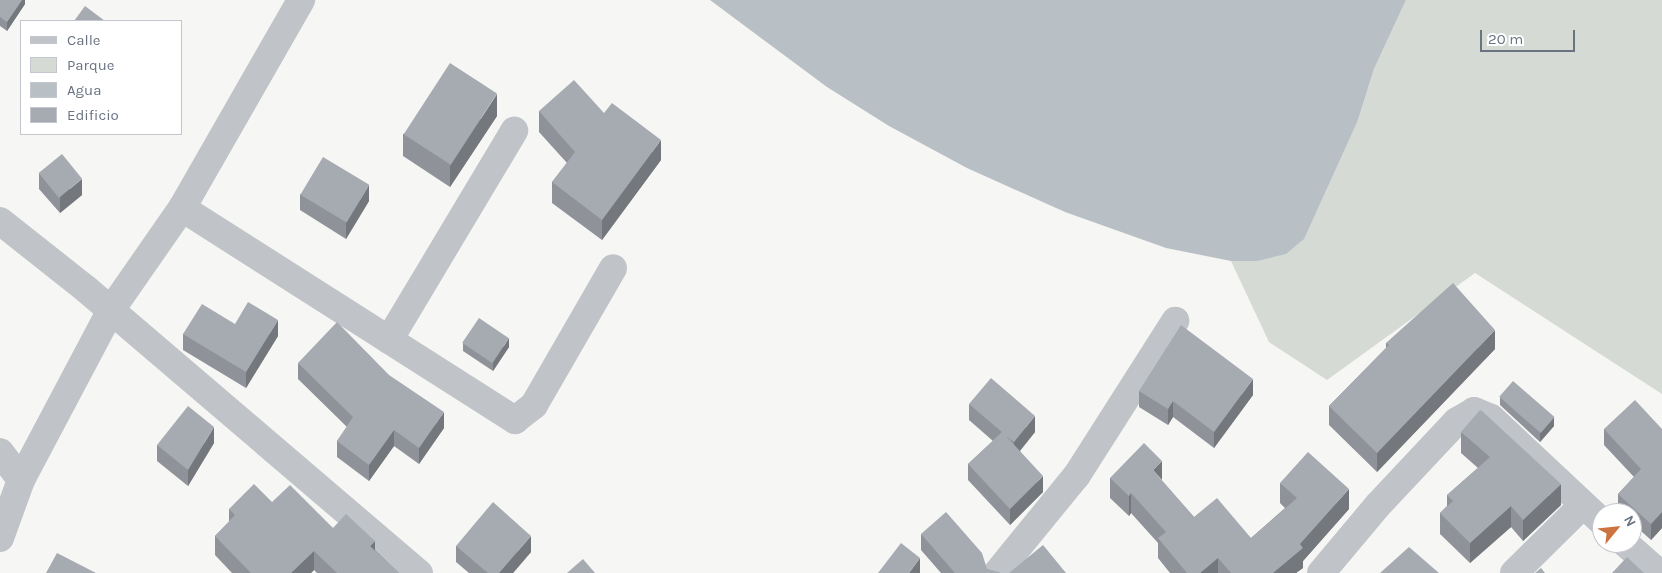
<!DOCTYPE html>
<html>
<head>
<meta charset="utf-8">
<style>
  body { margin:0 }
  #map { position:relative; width:1662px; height:573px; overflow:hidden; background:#f6f6f4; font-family:Karla,sans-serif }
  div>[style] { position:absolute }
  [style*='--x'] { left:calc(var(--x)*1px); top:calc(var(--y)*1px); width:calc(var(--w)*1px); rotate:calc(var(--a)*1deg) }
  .green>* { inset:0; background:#d5dbd4 }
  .water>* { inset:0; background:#b8c0c5 }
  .minor>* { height:28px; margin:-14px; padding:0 14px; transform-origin:14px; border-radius:14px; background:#c0c3c7 }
  .wall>* { inset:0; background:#8f9399 }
  .shaded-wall>* { inset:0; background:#74787d }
  .building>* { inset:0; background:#a6abb2; transform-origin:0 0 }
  span { translate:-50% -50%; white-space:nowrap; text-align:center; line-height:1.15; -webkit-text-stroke:5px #fff; paint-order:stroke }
  .legend { position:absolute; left:20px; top:20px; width:162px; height:115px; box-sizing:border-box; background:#fff; border:1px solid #c3c7cd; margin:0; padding:6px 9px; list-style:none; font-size:15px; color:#697381 }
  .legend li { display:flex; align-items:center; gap:10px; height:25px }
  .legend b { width:25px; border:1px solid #c3c7cd }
  .north { position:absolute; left:1592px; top:503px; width:50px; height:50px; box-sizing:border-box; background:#fff; border:1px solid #c3c7cd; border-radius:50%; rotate:62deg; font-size:14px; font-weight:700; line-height:20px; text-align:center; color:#697381 }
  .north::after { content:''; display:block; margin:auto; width:18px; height:22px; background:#cc733e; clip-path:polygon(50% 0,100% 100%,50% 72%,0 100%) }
  .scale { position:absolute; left:1480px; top:30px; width:95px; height:22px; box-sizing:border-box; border:2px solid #697381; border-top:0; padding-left:6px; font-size:15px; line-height:18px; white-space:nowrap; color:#697381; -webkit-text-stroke:4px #fff; paint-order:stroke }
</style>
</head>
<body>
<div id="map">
  <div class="green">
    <i style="clip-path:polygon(1406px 0,1662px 0,1662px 394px,1475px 273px,1327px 380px,1269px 342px,1231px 261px,1257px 261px,1358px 120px,1374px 69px)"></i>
  </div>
  <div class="water">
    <i style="clip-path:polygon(710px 0,1406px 0,1374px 69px,1358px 120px,1304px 239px,1286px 254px,1257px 261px,1231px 261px,1166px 248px,1065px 212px,967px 168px,889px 126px,827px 87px)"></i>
  </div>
  <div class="minor">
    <i style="--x:182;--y:208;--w:395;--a:32.5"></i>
    <i style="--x:515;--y:420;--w:24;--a:-38"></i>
    <i style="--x:534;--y:405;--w:158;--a:-60"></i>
    <i style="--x:0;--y:221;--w:110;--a:38.3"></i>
    <i style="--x:86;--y:289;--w:438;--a:40.5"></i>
    <i style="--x:389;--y:340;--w:244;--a:-59.1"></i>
    <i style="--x:0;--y:452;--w:35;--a:53"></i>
    <i style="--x:0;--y:538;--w:62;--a:-70.1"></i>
    <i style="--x:21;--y:480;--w:192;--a:-62.1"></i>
    <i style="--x:111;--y:310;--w:124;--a:-55.2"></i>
    <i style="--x:182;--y:208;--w:240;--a:-60.2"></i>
    <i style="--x:1625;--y:543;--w:45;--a:41.4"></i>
    <i style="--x:997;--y:573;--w:127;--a:-50.8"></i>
    <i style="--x:1077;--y:475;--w:183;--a:-57.5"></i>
    <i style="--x:1321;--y:573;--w:89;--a:-50"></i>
    <i style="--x:1378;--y:505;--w:115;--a:-46.8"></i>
    <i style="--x:1457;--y:421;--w:20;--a:-30"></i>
    <i style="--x:1474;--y:411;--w:18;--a:22"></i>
    <i style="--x:1491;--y:418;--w:152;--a:43.1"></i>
    <i style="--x:1514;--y:573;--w:97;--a:-44.6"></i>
  </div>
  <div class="wall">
    <i style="clip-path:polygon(0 0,25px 0,25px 4px,7px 31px,0 26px)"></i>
    <i style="clip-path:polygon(539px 111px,604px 113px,661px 160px,602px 240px,552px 203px,552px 182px,567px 163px,539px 132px)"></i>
    <i style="clip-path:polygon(497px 116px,450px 187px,403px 156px,403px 134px)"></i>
    <i style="clip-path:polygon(39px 173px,82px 195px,60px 213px,39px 189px)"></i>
    <i style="clip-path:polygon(300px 194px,369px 201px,346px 239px,300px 210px)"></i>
    <i style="clip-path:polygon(235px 324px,278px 336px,246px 388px,183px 350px,183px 334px)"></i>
    <i style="clip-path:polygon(463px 343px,509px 347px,493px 371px,463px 351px)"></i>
    <i style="clip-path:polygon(1386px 343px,1495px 349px,1377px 472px,1329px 425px,1329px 406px,1386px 348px)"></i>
    <i style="clip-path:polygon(298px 363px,444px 428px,419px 464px,394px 446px,369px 481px,337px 457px,337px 441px,347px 427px,298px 379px)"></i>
    <i style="clip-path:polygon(1139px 391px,1253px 395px,1214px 448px,1173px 417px,1168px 425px,1139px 407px)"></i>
    <i style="clip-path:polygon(1500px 397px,1554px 426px,1540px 442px,1500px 405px)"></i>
    <i style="clip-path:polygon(969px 404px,1035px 432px,1020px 451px,1043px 492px,1010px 525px,968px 480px,968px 464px,993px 441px,969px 420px)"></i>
    <i style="clip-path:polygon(1604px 429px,1662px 429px,1662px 528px,1651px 540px,1632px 523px,1632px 513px,1621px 513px,1618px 510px,1618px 494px,1634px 477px,1604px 445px)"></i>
    <i style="clip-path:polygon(1461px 432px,1561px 505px,1523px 541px,1511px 527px,1470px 563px,1440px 534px,1440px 513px,1447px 506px,1447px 495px,1478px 468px,1461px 453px)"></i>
    <i style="clip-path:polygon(214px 443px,188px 486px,157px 461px,157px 445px)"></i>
    <i style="clip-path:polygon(1110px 478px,1162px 481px,1194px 517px,1251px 538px,1285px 508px,1280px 503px,1280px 483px,1349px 509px,1303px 561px,1303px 568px,1296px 573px,1170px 573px,1158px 558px,1158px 543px,1131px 513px,1129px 516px,1110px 498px)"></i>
    <i style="clip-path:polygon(272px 502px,333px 528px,375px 550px,399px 573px,317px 573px,314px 570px,311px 573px,232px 573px,215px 555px,215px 536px,229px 522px,229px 509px)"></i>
    <i style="clip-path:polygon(921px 534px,987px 569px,1000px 573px,941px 573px,921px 550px)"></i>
    <i style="clip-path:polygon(456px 546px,531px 552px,513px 573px,469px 573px,456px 562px)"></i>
  </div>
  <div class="shaded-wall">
    <i style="clip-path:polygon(22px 0,25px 0,25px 4px,7px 31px,7px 22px)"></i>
    <i style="clip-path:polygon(497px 94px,497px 116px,450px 187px,450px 166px)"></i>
    <i style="clip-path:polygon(661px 140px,661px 160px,602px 240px,602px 220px)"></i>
    <i style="clip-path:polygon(82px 179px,82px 195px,60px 213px,60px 197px)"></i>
    <i style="clip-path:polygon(369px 185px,369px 201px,346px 239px,346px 223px)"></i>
    <i style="clip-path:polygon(278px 320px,278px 336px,246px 388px,246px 372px)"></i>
    <i style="clip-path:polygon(1495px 330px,1495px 349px,1377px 472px,1377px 453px)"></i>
    <i style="clip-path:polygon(509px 338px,509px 347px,493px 371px,493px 363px)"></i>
    <i style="clip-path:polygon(1253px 379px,1253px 395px,1214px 448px,1214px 432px)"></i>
    <i style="clip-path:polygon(1173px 401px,1173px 417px,1168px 425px,1168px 409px)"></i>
    <i style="clip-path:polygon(444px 412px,444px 428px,419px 464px,419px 448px)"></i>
    <i style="clip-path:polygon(1035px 416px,1035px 432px,1014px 458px,1014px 442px)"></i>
    <i style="clip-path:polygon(1554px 417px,1554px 426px,1540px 442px,1540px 433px)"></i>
    <i style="clip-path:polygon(214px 427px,214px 443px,188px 486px,188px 470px)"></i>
    <i style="clip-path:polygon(394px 430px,394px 446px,369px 481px,369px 465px)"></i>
    <i style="clip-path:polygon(1162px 461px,1162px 480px,1153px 470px)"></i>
    <i style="clip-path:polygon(1043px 476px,1043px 492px,1010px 525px,1010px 509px)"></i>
    <i style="clip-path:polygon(1561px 484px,1561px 505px,1523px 541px,1523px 520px)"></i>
    <i style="clip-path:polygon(1349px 489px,1349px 509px,1303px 561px,1303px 568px,1296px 573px,1273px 573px)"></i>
    <i style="clip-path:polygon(1131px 493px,1131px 513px,1129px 516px,1129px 496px)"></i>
    <i style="clip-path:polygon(1511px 506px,1511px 527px,1470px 563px,1470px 543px)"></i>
    <i style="clip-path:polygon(1662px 512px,1662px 528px,1651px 540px,1651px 524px)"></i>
    <i style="clip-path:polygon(531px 536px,531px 552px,513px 573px,499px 573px)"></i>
    <i style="clip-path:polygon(375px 541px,375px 560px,370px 546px)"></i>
    <i style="clip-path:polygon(314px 551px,314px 570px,311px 573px,291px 573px)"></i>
    <i style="clip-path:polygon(920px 558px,920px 573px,909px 573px)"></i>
    <i style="clip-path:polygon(1218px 558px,1218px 573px,1200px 573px)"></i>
  </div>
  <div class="building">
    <i style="clip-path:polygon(0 0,22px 0,7px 22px,0 17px)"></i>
    <i style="clip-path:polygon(85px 6px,105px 21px,74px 21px)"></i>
    <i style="left:450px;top:63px;width:56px;height:85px;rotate:33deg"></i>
    <i style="clip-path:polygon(574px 80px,604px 113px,612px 103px,661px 140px,602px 220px,552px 182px,575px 152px,539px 111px)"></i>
    <i style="left:62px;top:154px;width:32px;height:30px;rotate:51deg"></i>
    <i style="left:323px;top:157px;width:54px;height:44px;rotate:31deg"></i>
    <i style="clip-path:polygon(1453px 283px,1495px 330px,1377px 453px,1329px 406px,1389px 345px,1386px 343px)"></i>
    <i style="clip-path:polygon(248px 302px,278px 320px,246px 372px,183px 334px,202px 304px,235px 324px)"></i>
    <i style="left:479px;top:318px;width:36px;height:30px;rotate:34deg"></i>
    <i style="clip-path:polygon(337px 322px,389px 375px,444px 412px,419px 448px,394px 430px,369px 465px,337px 441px,353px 417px,298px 363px)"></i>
    <i style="clip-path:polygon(1181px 325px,1253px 379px,1214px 432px,1173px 401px,1168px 409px,1139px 391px)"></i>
    <i style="clip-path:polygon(991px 378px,1035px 416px,1014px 442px,1006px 436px,1043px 476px,1010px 509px,968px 464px,1002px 432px,969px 404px)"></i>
    <i style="left:1513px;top:381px;width:55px;height:21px;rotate:41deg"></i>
    <i style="clip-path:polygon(1635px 400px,1662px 429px,1662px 512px,1651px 524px,1618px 494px,1641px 469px,1604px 429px)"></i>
    <i style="clip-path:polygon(188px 406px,214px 427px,188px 470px,157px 445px)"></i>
    <i style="clip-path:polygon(1480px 410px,1482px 411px,1561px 484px,1523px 520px,1511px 506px,1470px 543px,1440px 513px,1453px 501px,1447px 495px,1490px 457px,1461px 432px)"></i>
    <i style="clip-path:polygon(1144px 443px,1162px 461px,1153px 470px,1194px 517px,1217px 498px,1251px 538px,1297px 498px,1280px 483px,1308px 452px,1349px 489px,1300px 544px,1303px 548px,1273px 573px,1231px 573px,1218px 558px,1200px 573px,1187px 573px,1158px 538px,1166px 532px,1131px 493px,1129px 496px,1110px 478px)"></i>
    <i style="clip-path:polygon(254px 484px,272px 502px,290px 485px,333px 528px,346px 514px,375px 541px,370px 546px,399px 573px,337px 573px,314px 551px,291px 573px,251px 573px,215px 536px,235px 515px,229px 509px)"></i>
    <i style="clip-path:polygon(493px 502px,531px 536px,499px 573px,488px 573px,456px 546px)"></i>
    <i style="clip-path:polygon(946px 512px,982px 553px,987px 569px,999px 572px,1000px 573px,955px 573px,921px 534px)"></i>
    <i style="clip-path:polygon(901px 543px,920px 558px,909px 573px,878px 573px)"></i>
    <i style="clip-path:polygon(1043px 545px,1066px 573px,1009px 573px)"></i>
    <i style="clip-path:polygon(1409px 547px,1439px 573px,1380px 573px)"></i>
    <i style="clip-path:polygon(57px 553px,96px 573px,46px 573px)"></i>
    <i style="clip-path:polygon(1627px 557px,1644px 573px,1612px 573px)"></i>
    <i style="clip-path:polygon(583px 559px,595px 573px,567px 573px)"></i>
    <i style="clip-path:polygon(1541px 568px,1545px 573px,1535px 573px)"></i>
  </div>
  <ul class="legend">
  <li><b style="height:6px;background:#c0c3c7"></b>Calle</li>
  <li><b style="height:14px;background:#d5dbd4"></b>Parque</li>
  <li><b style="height:14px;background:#b8c0c5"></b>Agua</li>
  <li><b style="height:14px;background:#a6abb2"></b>Edificio</li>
  </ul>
  <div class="north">N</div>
  <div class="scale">20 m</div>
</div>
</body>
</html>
